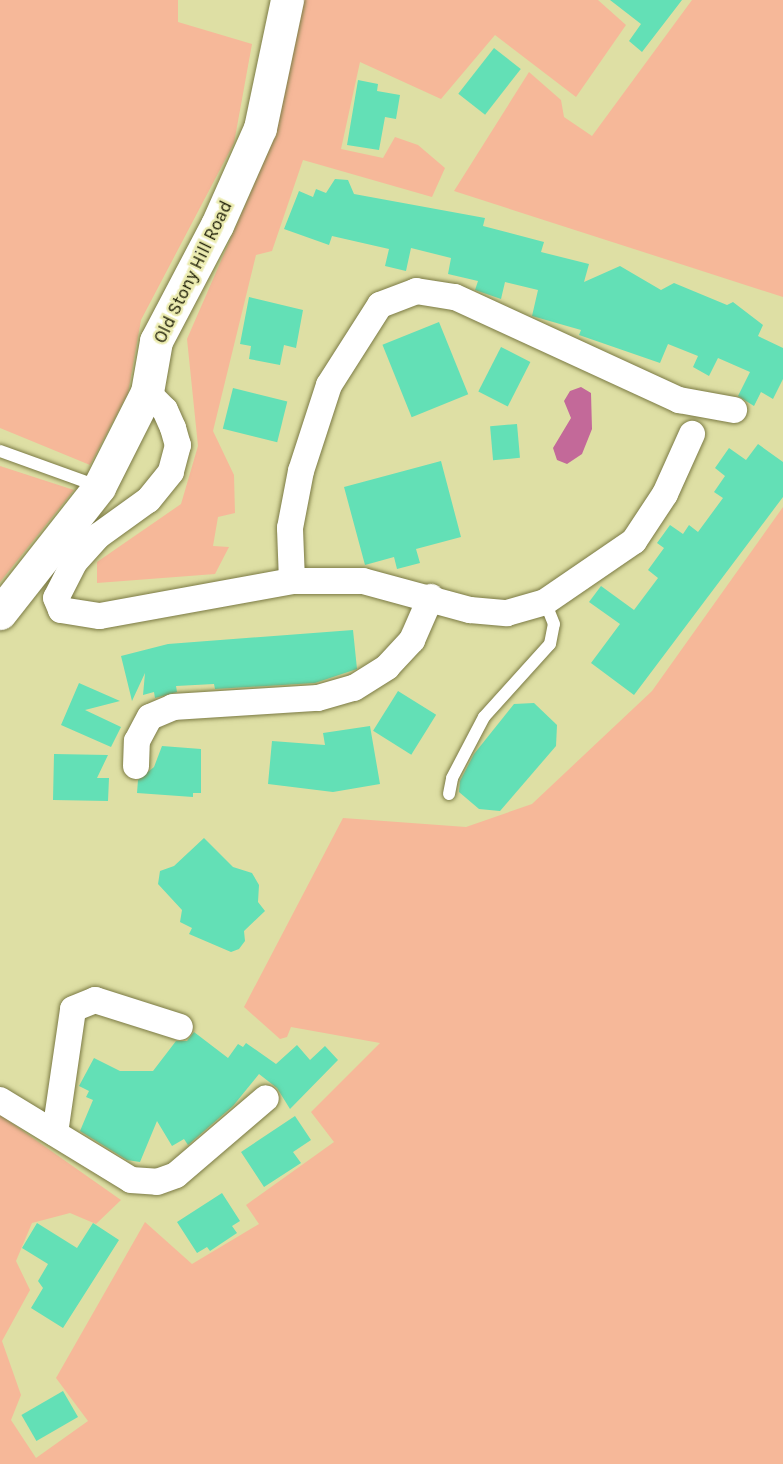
<!DOCTYPE html>
<html>
<head>
<meta charset="utf-8">
<style>
  body { margin:0 }
  #map { position:relative; width:783px; height:1464px; overflow:hidden; background:#dedfa4; font-family:Karla,sans-serif }
  div>[style] { position:absolute }
  [style*='--x'] { left:calc(var(--x)*1px); top:calc(var(--y)*1px); width:calc(var(--w)*1px); rotate:calc(var(--a)*1deg) }
  .green>* { inset:0; background:#f6b899 }
  .water>* { inset:0; background:#c36999 }
  .building>* { inset:0; background:#63e0b6; transform-origin:0 0 }
  .roads { filter:drop-shadow(0 0 2px #7b7a44) drop-shadow(0 0 2px #7b7a44) }
  .lane>* { height:12px; margin:-6px; padding:0 6px; transform-origin:6px; border-radius:6px; background:#fff }
  .street>* { height:26px; margin:-13px; padding:0 13px; transform-origin:13px; border-radius:13px; background:#fff }
  .secondary>* { height:33px; margin:-16.5px; padding:0 16.5px; transform-origin:16.5px; border-radius:16.5px; background:#fff }
  span { translate:-50% -50%; white-space:nowrap; text-align:center; line-height:1.15; -webkit-text-stroke:5px #ececb1; paint-order:stroke }
  .street-label { font-size:18px; color:#1a1a04 }
</style>
</head>
<body>
<div id="map">
  <div class="green">
    <i style="clip-path:polygon(0 0,178px 0,178px 22px,252px 44px,234px 143px,141px 320px,128px 393px,90px 465px,0 428px)"></i>
    <i style="clip-path:polygon(301px 0,598px 0,626px 25px,576px 97px,495px 35px,441px 99px,360px 62px,341px 149px,383px 158px,395px 137px,418px 145px,445px 168px,432px 197px,303px 160px,272px 251px,256px 255px,213px 431px,234px 475px,235px 513px,218px 517px,213px 546px,229px 547px,215px 574px,97px 583px,97px 562px,181px 504px,198px 446px,187px 339px,274px 139px)"></i>
    <i style="clip-path:polygon(692px 0,783px 0,783px 297px,454px 191px,529px 72px,561px 100px,564px 117px,592px 136px)"></i>
    <i style="clip-path:polygon(0 466px,74px 490px,0 582px)"></i>
    <i style="clip-path:polygon(783px 507px,783px 1464px,0 1464px,0 1115px,121px 1200px,96px 1224px,70px 1213px,32px 1223px,16px 1261px,30px 1290px,2px 1341px,21px 1395px,11px 1420px,36px 1458px,88px 1421px,56px 1378px,145px 1222px,192px 1264px,259px 1224px,246px 1205px,334px 1142px,311px 1112px,380px 1043px,291px 1027px,287px 1037px,280px 1039px,244px 1007px,343px 818px,466px 827px,532px 804px,652px 691px)"></i>
  </div>
  <div class="water">
    <i style="clip-path:polygon(581px 387px,591px 393px,592px 429px,582px 454px,567px 464px,557px 460px,553px 448px,571px 418px,564px 401px,570px 391px)"></i>
  </div>
  <div class="building">
    <i style="clip-path:polygon(610px 0,682px 0,642px 52px,629px 41px,641px 24px)"></i>
    <i style="left:494px;top:48px;width:34px;height:58px;rotate:38deg"></i>
    <i style="clip-path:polygon(358px 80px,378px 84px,377px 91px,400px 95px,396px 119px,385px 117px,379px 150px,347px 145px)"></i>
    <i style="clip-path:polygon(335px 179px,348px 180px,354px 194px,485px 218px,483px 226px,544px 242px,541px 252px,589px 264px,584px 282px,620px 266px,661px 290px,674px 283px,727px 305px,733px 302px,763px 325px,758px 336px,783px 348px,783px 379px,773px 399px,761px 392px,754px 406px,738px 396px,750px 372px,718px 358px,709px 376px,693px 367px,698px 356px,668px 344px,660px 363px,579px 335px,581px 330px,532px 316px,538px 290px,505px 282px,501px 299px,475px 290px,478px 281px,448px 274px,451px 258px,411px 248px,406px 271px,385px 266px,389px 249px,332px 236px,329px 245px,284px 229px,299px 191px,313px 197px,316px 189px,326px 193px)"></i>
    <i style="clip-path:polygon(249px 297px,303px 310px,296px 348px,284px 345px,280px 365px,249px 359px,251px 346px,240px 344px)"></i>
    <i style="left:439px;top:322px;width:78px;height:61px;rotate:68deg"></i>
    <i style="left:501px;top:347px;width:33px;height:50px;rotate:27deg"></i>
    <i style="left:233px;top:388px;width:56px;height:42px;rotate:14deg"></i>
    <i style="left:517px;top:424px;width:34px;height:27px;rotate:85deg"></i>
    <i style="clip-path:polygon(758px 444px,783px 462px,783px 497px,634px 695px,591px 663px,620px 624px,589px 602px,601px 586px,634px 610px,658px 578px,648px 570px,664px 548px,657px 543px,670px 525px,683px 534px,689px 525px,698px 532px,723px 498px,714px 492px,725px 476px,715px 468px,729px 448px,746px 460px)"></i>
    <i style="clip-path:polygon(441px 461px,461px 537px,416px 549px,420px 563px,397px 569px,394px 557px,365px 565px,344px 487px)"></i>
    <i style="clip-path:polygon(353px 630px,357px 669px,315px 683px,215px 689px,214px 684px,176px 686px,177px 692px,155px 698px,154px 692px,143px 695px,145px 673px,132px 701px,121px 656px,168px 644px)"></i>
    <i style="clip-path:polygon(79px 683px,120px 701px,85px 710px,121px 727px,111px 747px,61px 725px)"></i>
    <i style="left:398px;top:691px;width:45px;height:47px;rotate:32deg"></i>
    <i style="clip-path:polygon(534px 703px,557px 725px,556px 746px,500px 811px,479px 809px,459px 792px,460px 781px,474px 754px,514px 704px)"></i>
    <i style="clip-path:polygon(370px 726px,380px 784px,333px 792px,268px 784px,272px 741px,325px 745px,323px 733px)"></i>
    <i style="clip-path:polygon(162px 746px,201px 749px,201px 793px,193px 793px,193px 797px,137px 793px,138px 780px,154px 767px)"></i>
    <i style="clip-path:polygon(54px 754px,108px 755px,97px 778px,109px 778px,108px 801px,53px 800px)"></i>
    <i style="clip-path:polygon(204px 838px,233px 867px,252px 873px,259px 885px,258px 902px,265px 911px,244px 931px,245px 941px,239px 949px,231px 952px,189px 934px,192px 928px,180px 922px,182px 910px,158px 884px,160px 871px,174px 866px)"></i>
    <i style="clip-path:polygon(194px 1032px,228px 1058px,238px 1044px,243px 1047px,246px 1043px,276px 1064px,297px 1045px,310px 1060px,325px 1046px,338px 1060px,290px 1109px,277px 1088px,259px 1074px,233px 1106px,188px 1145px,184px 1139px,172px 1146px,157px 1121px,140px 1162px,127px 1160px,80px 1131px,93px 1100px,86px 1097px,89px 1091px,79px 1086px,94px 1058px,120px 1071px,153px 1071px,176px 1041px,187px 1041px)"></i>
    <i style="clip-path:polygon(295px 1116px,311px 1140px,293px 1152px,301px 1163px,264px 1187px,241px 1152px)"></i>
    <i style="clip-path:polygon(222px 1193px,240px 1221px,232px 1226px,237px 1233px,210px 1251px,207px 1247px,197px 1253px,177px 1222px)"></i>
    <i style="clip-path:polygon(37px 1223px,77px 1248px,93px 1223px,119px 1240px,63px 1328px,31px 1308px,43px 1288px,38px 1281px,48px 1264px,22px 1248px)"></i>
    <i style="left:63px;top:1391px;width:30px;height:48px;rotate:60deg"></i>
  </div>
  <div class="roads">
    <div class="lane">
      <i style="--x:0;--y:451;--w:103;--a:19.8"></i>
      <i style="--x:449;--y:794;--w:16;--a:-79"></i>
      <i style="--x:452;--y:778;--w:69;--a:-62.3"></i>
      <i style="--x:484;--y:717;--w:98;--a:-47.9"></i>
      <i style="--x:550;--y:644;--w:20;--a:-79"></i>
      <i style="--x:554;--y:624;--w:24;--a:-112"></i>
    </div>
    <div class="street">
      <i style="--x:147;--y:392;--w:25;--a:45"></i>
      <i style="--x:165;--y:410;--w:20;--a:66"></i>
      <i style="--x:173;--y:428;--w:18;--a:74"></i>
      <i style="--x:178;--y:445;--w:28;--a:105"></i>
      <i style="--x:171;--y:472;--w:36;--a:129"></i>
      <i style="--x:148;--y:500;--w:62;--a:144.2"></i>
      <i style="--x:98;--y:536;--w:36;--a:132"></i>
      <i style="--x:74;--y:563;--w:39;--a:117"></i>
      <i style="--x:56;--y:598;--w:13;--a:67"></i>
      <i style="--x:61;--y:610;--w:39;--a:9"></i>
      <i style="--x:100;--y:616;--w:195;--a:-10.3"></i>
      <i style="--x:292;--y:581;--w:71;--a:0"></i>
      <i style="--x:363;--y:581;--w:111;--a:15.2"></i>
      <i style="--x:470;--y:610;--w:37;--a:5"></i>
      <i style="--x:507;--y:613;--w:40;--a:-16"></i>
      <i style="--x:545;--y:602;--w:108;--a:-34.4"></i>
      <i style="--x:634;--y:541;--w:56;--a:-56.6"></i>
      <i style="--x:665;--y:494;--w:66;--a:-65.8"></i>
      <i style="--x:292;--y:581;--w:53;--a:-92.2"></i>
      <i style="--x:290;--y:528;--w:58;--a:-79.1"></i>
      <i style="--x:301;--y:471;--w:90;--a:-72"></i>
      <i style="--x:329;--y:385;--w:95;--a:-57.5"></i>
      <i style="--x:380;--y:305;--w:39;--a:-21"></i>
      <i style="--x:416;--y:291;--w:39;--a:9"></i>
      <i style="--x:455;--y:297;--w:247;--a:24.7"></i>
      <i style="--x:679;--y:400;--w:56;--a:10.3"></i>
      <i style="--x:136;--y:766;--w:25;--a:-88"></i>
      <i style="--x:137;--y:741;--w:27;--a:-62"></i>
      <i style="--x:150;--y:717;--w:25;--a:-23"></i>
      <i style="--x:173;--y:707;--w:145;--a:-3.6"></i>
      <i style="--x:318;--y:698;--w:37;--a:-16"></i>
      <i style="--x:354;--y:688;--w:39;--a:-32"></i>
      <i style="--x:387;--y:667;--w:37;--a:-47"></i>
      <i style="--x:412;--y:640;--w:47;--a:-66.2"></i>
      <i style="--x:0;--y:1100;--w:153;--a:31.4"></i>
      <i style="--x:131;--y:1180;--w:26;--a:4"></i>
      <i style="--x:157;--y:1182;--w:20;--a:-20"></i>
      <i style="--x:176;--y:1175;--w:118;--a:-40.5"></i>
      <i style="--x:55;--y:1133;--w:125;--a:-81.7"></i>
      <i style="--x:73;--y:1009;--w:24;--a:-22"></i>
      <i style="--x:95;--y:1000;--w:89;--a:17.6"></i>
    </div>
    <div class="secondary">
      <i style="--x:0;--y:613;--w:160;--a:-51.8"></i>
      <i style="--x:99;--y:487;--w:106;--a:-63.2"></i>
      <i style="--x:147;--y:392;--w:52;--a:-80"></i>
      <i style="--x:156;--y:341;--w:131;--a:-62.3"></i>
      <i style="--x:217;--y:225;--w:106;--a:-66.1"></i>
      <i style="--x:260;--y:128;--w:131;--a:-78.1"></i>
    </div>
  </div>
  <div class="street-label">
    <span style="left:193px;top:272px;rotate:-64deg">Old Stony Hill Road</span>
  </div>
</div>
</body>
</html>
